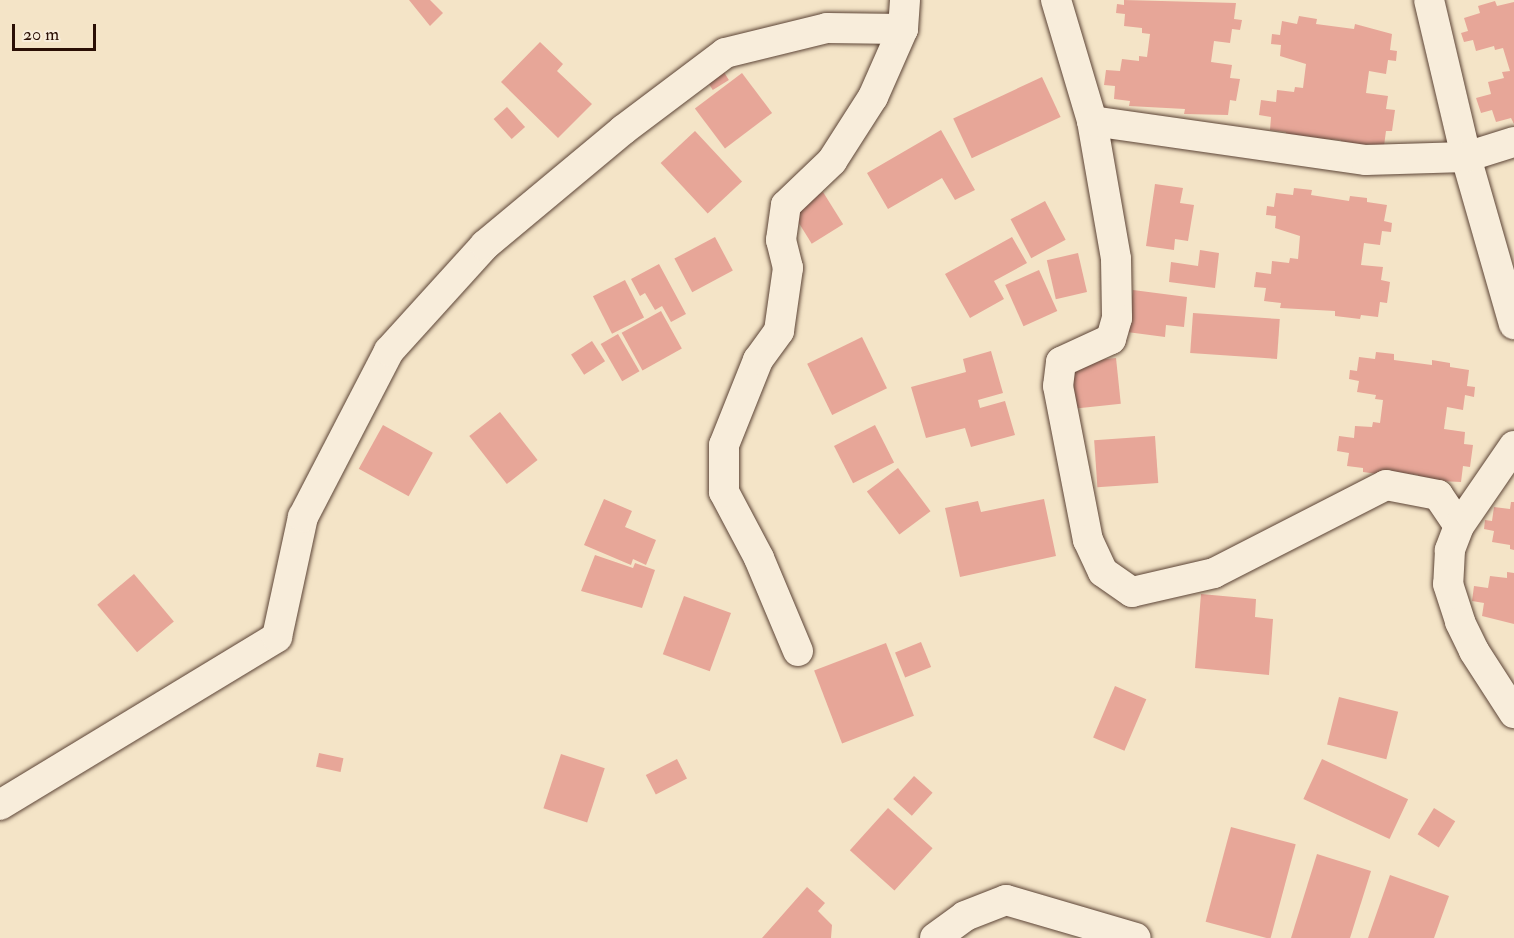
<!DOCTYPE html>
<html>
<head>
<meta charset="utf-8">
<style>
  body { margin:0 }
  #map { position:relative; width:1514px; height:938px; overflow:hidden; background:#f4e4c7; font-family:"IM FELL Double Pica",serif }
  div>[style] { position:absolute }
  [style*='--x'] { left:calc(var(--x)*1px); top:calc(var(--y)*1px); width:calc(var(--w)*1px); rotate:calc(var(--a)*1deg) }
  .building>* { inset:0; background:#e7a698; transform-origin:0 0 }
  .roads { filter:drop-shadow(0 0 2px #5c4436) drop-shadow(0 0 2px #5c4436) }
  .street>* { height:30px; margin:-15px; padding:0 15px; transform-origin:15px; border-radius:15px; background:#f8eddb }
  span { translate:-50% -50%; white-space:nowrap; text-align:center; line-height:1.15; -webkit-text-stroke:6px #f8eddb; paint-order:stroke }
  .scale { position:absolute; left:12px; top:24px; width:84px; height:27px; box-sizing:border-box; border:3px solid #2a0f05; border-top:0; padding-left:8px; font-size:18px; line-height:21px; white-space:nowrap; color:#2a0f05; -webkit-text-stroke:4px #f8eddb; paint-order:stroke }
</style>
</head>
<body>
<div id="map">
  <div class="building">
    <i style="clip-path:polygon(409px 0,430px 0,443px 13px,430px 26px)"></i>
    <i style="clip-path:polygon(1124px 0,1236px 3px,1234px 19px,1242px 20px,1240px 30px,1232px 29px,1230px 43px,1214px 41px,1211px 62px,1232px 65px,1230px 78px,1240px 79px,1236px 101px,1230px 100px,1228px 115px,1184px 114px,1185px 109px,1129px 106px,1130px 101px,1114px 99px,1115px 86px,1104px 85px,1106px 70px,1120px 71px,1122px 59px,1139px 61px,1139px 56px,1147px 57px,1150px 34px,1142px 33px,1142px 28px,1124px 26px,1125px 14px,1116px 13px,1117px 4px,1124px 5px)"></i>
    <i style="clip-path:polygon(1495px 1px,1497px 6px,1514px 2px,1514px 124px,1511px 118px,1496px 122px,1492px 110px,1481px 113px,1476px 98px,1491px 94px,1488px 82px,1504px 78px,1502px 72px,1510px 71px,1503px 48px,1495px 50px,1494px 46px,1476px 51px,1473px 40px,1464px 42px,1461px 33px,1468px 31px,1464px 18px,1480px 13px,1478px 6px)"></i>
    <i style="clip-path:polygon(1299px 16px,1317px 19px,1316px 24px,1354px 29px,1355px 24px,1392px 34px,1390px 50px,1397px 51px,1396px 61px,1388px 60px,1386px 74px,1369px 71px,1366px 93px,1388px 96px,1386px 109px,1395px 110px,1392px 131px,1386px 131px,1384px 146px,1366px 144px,1366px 148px,1340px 144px,1341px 140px,1285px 137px,1286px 132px,1270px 130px,1271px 117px,1259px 115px,1261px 100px,1276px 102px,1277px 90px,1294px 92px,1295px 87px,1303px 88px,1306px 64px,1280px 56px,1281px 45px,1271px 44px,1272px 34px,1280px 35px,1282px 21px,1297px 24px)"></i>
    <i style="clip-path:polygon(540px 42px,563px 64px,557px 71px,592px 104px,558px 138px,501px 82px)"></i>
    <i style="left:722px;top:69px;width:13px;height:19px;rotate:58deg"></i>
    <i style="left:742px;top:73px;width:50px;height:59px;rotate:53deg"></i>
    <i style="left:1042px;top:77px;width:44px;height:98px;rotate:65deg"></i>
    <i style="left:507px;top:107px;width:27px;height:18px;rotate:48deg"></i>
    <i style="clip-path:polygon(941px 130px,975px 190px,955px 200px,942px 178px,888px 209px,867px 173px)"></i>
    <i style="left:695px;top:131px;width:69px;height:47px;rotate:47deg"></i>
    <i style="clip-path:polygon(1155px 184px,1183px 188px,1180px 203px,1194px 205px,1188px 241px,1175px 239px,1174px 250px,1146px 246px)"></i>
    <i style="clip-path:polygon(1294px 188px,1312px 190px,1311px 195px,1349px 201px,1350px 196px,1367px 198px,1367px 202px,1387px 205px,1384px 221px,1392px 223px,1391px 232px,1382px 231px,1380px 245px,1364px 243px,1361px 265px,1383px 267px,1381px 280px,1390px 282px,1387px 303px,1380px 302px,1378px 317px,1361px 315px,1360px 319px,1335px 316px,1335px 311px,1280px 308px,1281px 303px,1264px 301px,1266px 288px,1254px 287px,1256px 272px,1271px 274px,1272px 261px,1289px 263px,1290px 258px,1298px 259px,1300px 236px,1275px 228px,1276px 216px,1266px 215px,1267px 206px,1274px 207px,1276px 193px,1293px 195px)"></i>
    <i style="left:823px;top:192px;width:38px;height:37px;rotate:58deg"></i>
    <i style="left:1045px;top:201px;width:44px;height:39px;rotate:62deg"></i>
    <i style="left:715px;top:237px;width:38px;height:46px;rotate:62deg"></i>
    <i style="clip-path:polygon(1012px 237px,1027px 263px,994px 281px,1004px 299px,970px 318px,945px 274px)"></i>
    <i style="clip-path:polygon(1200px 250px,1219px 253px,1215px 288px,1169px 282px,1171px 262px,1198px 266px)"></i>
    <i style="left:1078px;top:253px;width:40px;height:32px;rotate:77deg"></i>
    <i style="clip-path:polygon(659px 264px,686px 314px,671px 322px,662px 306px,655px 310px,645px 293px,640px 296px,631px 279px)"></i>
    <i style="left:1039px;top:270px;width:45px;height:37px;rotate:66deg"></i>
    <i style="left:625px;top:280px;width:42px;height:36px;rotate:63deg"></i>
    <i style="clip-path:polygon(1133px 290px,1187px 297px,1184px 327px,1166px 325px,1165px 337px,1127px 332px)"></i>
    <i style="left:661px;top:311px;width:43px;height:45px;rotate:61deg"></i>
    <i style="left:1193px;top:313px;width:87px;height:40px;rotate:4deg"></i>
    <i style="left:618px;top:334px;width:43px;height:20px;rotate:60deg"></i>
    <i style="left:862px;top:337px;width:57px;height:61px;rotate:64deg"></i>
    <i style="left:592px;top:341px;width:24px;height:25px;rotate:57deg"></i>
    <i style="clip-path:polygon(991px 351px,1003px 393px,978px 400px,980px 408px,1005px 401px,1015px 435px,971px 447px,965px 428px,926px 438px,911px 387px,966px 372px,963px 359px)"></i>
    <i style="clip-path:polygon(1376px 352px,1394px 354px,1394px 360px,1432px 365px,1432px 360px,1450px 363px,1450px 367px,1469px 370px,1467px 386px,1475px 387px,1474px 397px,1465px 395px,1463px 410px,1447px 407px,1444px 429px,1465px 432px,1464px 444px,1473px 445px,1470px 467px,1463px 466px,1461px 482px,1418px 480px,1418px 475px,1386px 471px,1385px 475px,1363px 472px,1363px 468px,1347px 466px,1349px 453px,1337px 451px,1339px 436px,1354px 438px,1355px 426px,1372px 427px,1373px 422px,1380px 423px,1383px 400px,1375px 399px,1376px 395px,1357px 392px,1359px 381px,1349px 379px,1350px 370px,1357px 371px,1359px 357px,1375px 359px)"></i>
    <i style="left:1116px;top:358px;width:46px;height:45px;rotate:84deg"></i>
    <i style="left:500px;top:412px;width:61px;height:39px;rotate:52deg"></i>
    <i style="left:383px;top:425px;width:57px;height:50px;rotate:29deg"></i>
    <i style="left:875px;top:425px;width:42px;height:46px;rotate:63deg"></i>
    <i style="left:1155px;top:436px;width:47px;height:61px;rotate:86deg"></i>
    <i style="left:898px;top:468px;width:54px;height:39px;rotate:53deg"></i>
    <i style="clip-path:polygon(604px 499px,632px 511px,625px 527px,656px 540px,646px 565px,633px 559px,631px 565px,584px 545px)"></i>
    <i style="clip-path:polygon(1044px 499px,1056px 556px,960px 577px,945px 508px,978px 501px,981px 512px)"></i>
    <i style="clip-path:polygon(1511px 502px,1514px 502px,1514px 550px,1510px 549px,1510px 545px,1492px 542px,1494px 531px,1484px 529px,1485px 520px,1492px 521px,1494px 507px,1510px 509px)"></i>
    <i style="clip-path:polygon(595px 555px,633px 568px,635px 563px,655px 570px,642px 608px,581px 591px)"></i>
    <i style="clip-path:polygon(1507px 572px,1514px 573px,1514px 624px,1482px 616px,1484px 603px,1472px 601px,1474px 586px,1488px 588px,1490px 576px,1507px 578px)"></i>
    <i style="left:134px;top:574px;width:62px;height:48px;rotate:50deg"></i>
    <i style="clip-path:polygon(1201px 594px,1256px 599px,1255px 617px,1273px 619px,1269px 675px,1195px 668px)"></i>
    <i style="left:684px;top:596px;width:50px;height:62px;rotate:20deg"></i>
    <i style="left:921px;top:642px;width:27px;height:28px;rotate:68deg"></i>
    <i style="left:886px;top:643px;width:78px;height:77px;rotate:69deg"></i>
    <i style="left:1115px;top:686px;width:34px;height:56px;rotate:23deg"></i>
    <i style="left:1339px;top:697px;width:61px;height:49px;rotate:14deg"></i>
    <i style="left:319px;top:753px;width:25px;height:14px;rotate:12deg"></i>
    <i style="left:561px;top:754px;width:46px;height:57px;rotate:18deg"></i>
    <i style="left:677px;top:759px;width:22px;height:35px;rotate:63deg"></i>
    <i style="left:1322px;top:759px;width:95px;height:44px;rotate:25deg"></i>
    <i style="left:914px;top:776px;width:25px;height:31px;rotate:42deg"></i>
    <i style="left:888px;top:808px;width:60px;height:57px;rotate:42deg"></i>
    <i style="left:1434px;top:808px;width:25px;height:31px;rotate:32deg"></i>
    <i style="left:1231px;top:827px;width:67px;height:98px;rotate:15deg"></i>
    <i style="clip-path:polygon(1317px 854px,1371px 871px,1350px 938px,1291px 938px)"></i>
    <i style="clip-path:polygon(1390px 875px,1449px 896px,1434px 938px,1368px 938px)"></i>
    <i style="clip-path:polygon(807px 887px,825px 903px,818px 911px,832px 925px,831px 938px,762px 938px)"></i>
  </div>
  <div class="roads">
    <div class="street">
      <i style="--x:1056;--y:0;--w:126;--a:73.4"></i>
      <i style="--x:1092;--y:121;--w:140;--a:80.1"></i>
      <i style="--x:1116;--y:259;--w:59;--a:89"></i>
      <i style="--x:1117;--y:318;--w:22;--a:106"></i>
      <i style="--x:1111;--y:339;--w:55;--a:155.3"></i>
      <i style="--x:1061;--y:362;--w:24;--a:97"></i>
      <i style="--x:1058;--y:386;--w:157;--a:79"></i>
      <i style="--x:1088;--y:540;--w:35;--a:65"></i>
      <i style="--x:1103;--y:572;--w:35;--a:35"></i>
      <i style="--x:1132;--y:592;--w:84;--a:-13"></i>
      <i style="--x:1214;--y:573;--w:193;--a:-27.1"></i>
      <i style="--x:1386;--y:485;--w:53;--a:10.9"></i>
      <i style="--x:1438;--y:495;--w:37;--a:56"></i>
      <i style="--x:1429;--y:0;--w:161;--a:76.7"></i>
      <i style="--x:1466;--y:157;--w:174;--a:74"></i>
      <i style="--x:1092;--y:121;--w:277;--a:8.1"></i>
      <i style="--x:1366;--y:160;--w:100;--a:-1.7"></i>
      <i style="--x:1466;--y:157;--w:50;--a:-17.4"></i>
      <i style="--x:1514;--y:446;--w:97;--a:124.5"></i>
      <i style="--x:1459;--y:526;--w:26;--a:111"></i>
      <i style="--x:1450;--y:550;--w:34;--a:93"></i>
      <i style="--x:1448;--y:584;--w:40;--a:72"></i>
      <i style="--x:1460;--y:622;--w:32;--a:64"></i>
      <i style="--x:1474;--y:651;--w:74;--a:57.2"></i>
      <i style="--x:798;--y:651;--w:101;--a:-112.8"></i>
      <i style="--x:759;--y:558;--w:75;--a:-117.9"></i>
      <i style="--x:724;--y:492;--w:47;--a:-90"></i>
      <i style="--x:724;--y:445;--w:92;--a:-68.2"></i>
      <i style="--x:758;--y:360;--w:36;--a:-54"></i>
      <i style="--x:779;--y:331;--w:64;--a:-81.9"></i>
      <i style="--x:788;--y:268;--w:29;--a:-104"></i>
      <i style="--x:781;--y:240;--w:35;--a:-82"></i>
      <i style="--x:786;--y:205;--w:64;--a:-43.7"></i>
      <i style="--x:832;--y:161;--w:76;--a:-57.4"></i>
      <i style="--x:873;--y:97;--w:74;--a:-66.2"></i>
      <i style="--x:903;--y:29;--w:29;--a:-86"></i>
      <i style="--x:0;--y:805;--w:324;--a:-31.2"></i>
      <i style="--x:277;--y:637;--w:123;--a:-77.8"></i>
      <i style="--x:303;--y:517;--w:187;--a:-62.6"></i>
      <i style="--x:389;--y:351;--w:143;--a:-47.8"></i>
      <i style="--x:485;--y:245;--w:180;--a:-39.8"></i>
      <i style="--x:623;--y:130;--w:128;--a:-37"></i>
      <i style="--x:725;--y:53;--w:105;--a:-13.8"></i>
      <i style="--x:827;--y:28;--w:76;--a:0.8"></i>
      <i style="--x:935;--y:938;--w:37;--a:-36"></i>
      <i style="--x:965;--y:916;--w:44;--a:-21.3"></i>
      <i style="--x:1006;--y:900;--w:135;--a:16.3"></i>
    </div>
  </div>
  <div class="scale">20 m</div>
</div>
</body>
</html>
